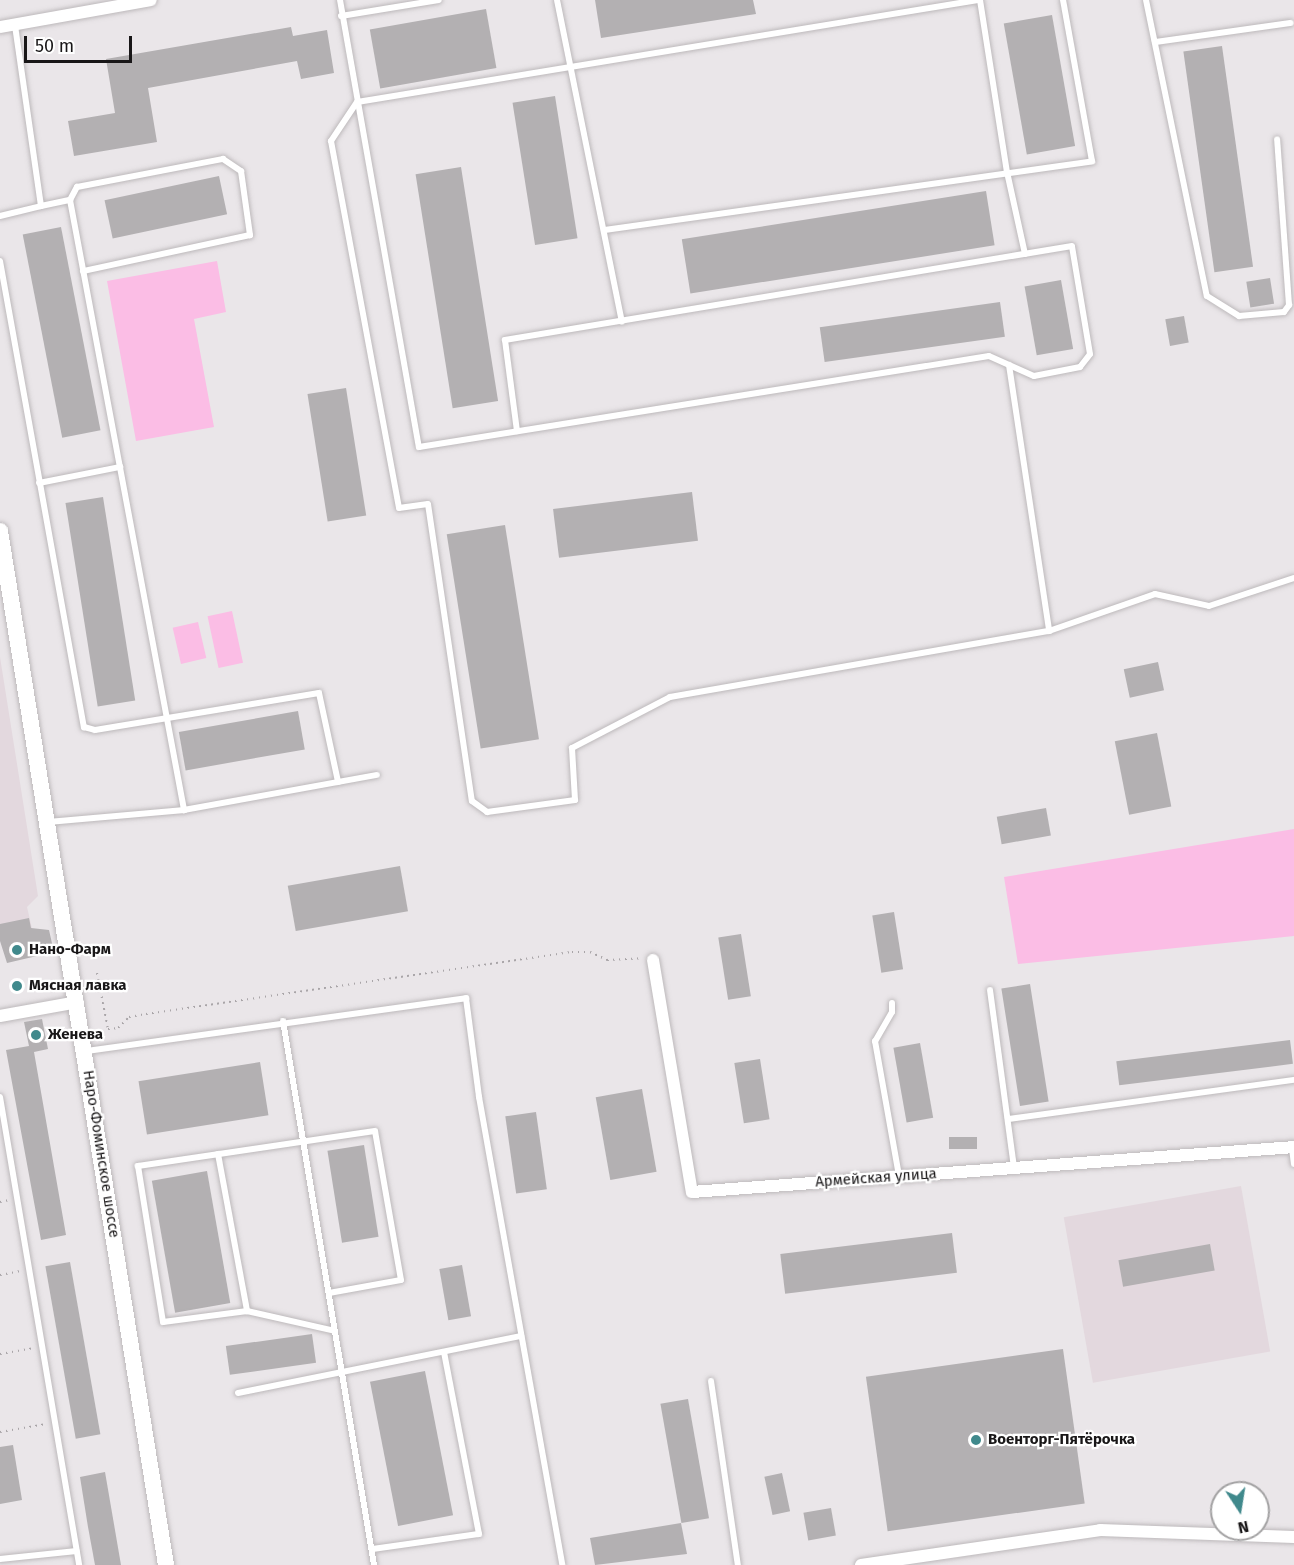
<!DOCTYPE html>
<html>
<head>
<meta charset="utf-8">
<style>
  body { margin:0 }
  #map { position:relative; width:1294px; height:1565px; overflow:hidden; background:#eae6e9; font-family:"Fira Sans",sans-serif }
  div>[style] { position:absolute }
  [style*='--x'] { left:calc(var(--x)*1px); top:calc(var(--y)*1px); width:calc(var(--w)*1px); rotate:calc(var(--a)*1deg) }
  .built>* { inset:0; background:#e3d8de; transform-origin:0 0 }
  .green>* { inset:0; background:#fbbde5; transform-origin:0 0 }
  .building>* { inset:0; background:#b3b0b2; transform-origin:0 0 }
  .path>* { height:2px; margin-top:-1px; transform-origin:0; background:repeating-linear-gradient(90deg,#a9a5a8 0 1.5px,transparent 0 6px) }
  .roads { filter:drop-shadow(0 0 2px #bdb9bb) drop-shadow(0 0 2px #bdb9bb) }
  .lane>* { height:6px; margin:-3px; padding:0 3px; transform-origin:3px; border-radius:3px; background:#fff }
  .street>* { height:12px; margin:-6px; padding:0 6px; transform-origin:6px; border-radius:6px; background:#fff }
  .secondary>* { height:16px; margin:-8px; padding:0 8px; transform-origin:8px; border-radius:8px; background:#fff }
  .dots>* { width:16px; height:16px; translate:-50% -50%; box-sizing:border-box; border:3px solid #fff; border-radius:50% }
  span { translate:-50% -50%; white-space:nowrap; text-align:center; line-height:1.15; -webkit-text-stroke:4.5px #fff; paint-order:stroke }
  .poi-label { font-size:15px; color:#191718; font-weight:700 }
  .left { translate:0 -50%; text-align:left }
  .street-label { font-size:15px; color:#191718 }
  .north { position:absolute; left:1210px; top:1481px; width:60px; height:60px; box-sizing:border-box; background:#fff; border:2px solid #a3a2a3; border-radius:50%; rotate:168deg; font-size:16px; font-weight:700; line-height:24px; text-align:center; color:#191718 }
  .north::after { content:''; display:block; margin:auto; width:21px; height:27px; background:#40898c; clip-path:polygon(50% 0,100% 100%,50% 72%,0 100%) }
  .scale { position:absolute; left:24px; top:36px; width:108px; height:27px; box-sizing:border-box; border:3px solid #191718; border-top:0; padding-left:8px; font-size:18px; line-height:21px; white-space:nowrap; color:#191718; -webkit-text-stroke:4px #fff; paint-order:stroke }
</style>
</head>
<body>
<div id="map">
  <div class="built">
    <i style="clip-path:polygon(0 657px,38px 896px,27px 907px,33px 933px,0 941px)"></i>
    <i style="left:1241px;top:1186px;width:168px;height:180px;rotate:80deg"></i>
  </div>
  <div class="green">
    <i style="clip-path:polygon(217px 261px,226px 312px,194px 319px,214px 427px,136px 441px,107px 281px)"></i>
    <i style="left:232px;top:611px;width:53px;height:25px;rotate:78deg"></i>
    <i style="left:198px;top:622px;width:37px;height:26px;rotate:77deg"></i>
    <i style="clip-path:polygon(1294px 829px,1294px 936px,1018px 964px,1004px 877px)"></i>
  </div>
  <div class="building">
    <i style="clip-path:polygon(595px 0,753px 0,756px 14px,601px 38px)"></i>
    <i style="left:486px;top:9px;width:60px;height:118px;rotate:80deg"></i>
    <i style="left:1052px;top:15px;width:133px;height:49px;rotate:80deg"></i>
    <i style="clip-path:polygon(291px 27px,293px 36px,327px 30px,334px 73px,301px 79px,297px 61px,148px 88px,157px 142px,74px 156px,68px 121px,115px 113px,106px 59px)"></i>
    <i style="left:1222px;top:46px;width:223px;height:39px;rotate:82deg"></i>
    <i style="left:555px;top:96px;width:144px;height:43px;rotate:81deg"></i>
    <i style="left:461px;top:167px;width:237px;height:46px;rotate:81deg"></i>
    <i style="left:219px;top:176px;width:39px;height:117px;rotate:78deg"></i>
    <i style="left:986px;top:191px;width:55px;height:308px;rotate:81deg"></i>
    <i style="left:61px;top:227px;width:207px;height:39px;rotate:79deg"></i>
    <i style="left:1270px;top:278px;width:26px;height:24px;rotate:81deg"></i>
    <i style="left:1061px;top:280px;width:70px;height:37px;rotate:80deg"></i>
    <i style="left:1000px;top:302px;width:35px;height:182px;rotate:82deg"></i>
    <i style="left:1184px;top:316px;width:27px;height:19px;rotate:80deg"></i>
    <i style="left:346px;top:388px;width:129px;height:39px;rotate:81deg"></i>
    <i style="left:692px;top:492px;width:49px;height:140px;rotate:83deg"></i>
    <i style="left:103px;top:497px;width:206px;height:38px;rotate:81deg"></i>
    <i style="left:505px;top:525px;width:217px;height:59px;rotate:81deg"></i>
    <i style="left:1158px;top:662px;width:29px;height:35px;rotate:78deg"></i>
    <i style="left:298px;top:711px;width:39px;height:121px;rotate:80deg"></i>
    <i style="left:1157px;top:733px;width:75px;height:43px;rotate:79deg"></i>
    <i style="left:1046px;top:808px;width:28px;height:50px;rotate:80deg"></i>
    <i style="left:400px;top:866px;width:46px;height:114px;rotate:80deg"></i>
    <i style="left:894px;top:912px;width:58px;height:22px;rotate:81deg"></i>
    <i style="clip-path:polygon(29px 918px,31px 928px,49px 930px,54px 952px,7px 963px,0 941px,0 924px)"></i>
    <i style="left:741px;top:934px;width:63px;height:23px;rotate:81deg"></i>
    <i style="left:1030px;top:984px;width:119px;height:29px;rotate:81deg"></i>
    <i style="clip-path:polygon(42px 1019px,48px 1049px,34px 1052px,66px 1235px,41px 1240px,6px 1050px,29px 1046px,24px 1022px)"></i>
    <i style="left:1290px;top:1040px;width:24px;height:175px;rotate:83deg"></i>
    <i style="left:920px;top:1043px;width:76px;height:27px;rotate:80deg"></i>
    <i style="left:760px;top:1059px;width:61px;height:26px;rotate:81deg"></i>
    <i style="left:260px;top:1062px;width:54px;height:123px;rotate:81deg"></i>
    <i style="left:642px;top:1089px;width:84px;height:47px;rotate:80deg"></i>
    <i style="left:536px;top:1112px;width:78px;height:31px;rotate:82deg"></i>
    <i style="left:977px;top:1137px;width:12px;height:28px;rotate:90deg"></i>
    <i style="left:364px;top:1145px;width:93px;height:37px;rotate:81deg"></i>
    <i style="left:207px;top:1171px;width:134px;height:56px;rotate:80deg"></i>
    <i style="left:952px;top:1233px;width:40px;height:173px;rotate:83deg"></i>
    <i style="left:1210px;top:1244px;width:27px;height:93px;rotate:80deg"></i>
    <i style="left:70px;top:1262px;width:175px;height:25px;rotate:80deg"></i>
    <i style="left:462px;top:1265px;width:52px;height:23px;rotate:80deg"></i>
    <i style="left:312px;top:1334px;width:29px;height:87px;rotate:82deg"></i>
    <i style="left:1063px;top:1349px;width:156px;height:199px;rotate:82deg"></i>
    <i style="left:425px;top:1371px;width:147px;height:56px;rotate:79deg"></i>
    <i style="left:688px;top:1399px;width:121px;height:28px;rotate:80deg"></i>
    <i style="clip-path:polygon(13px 1445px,22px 1500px,0 1504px,0 1447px)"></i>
    <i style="clip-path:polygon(105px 1472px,121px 1565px,95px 1565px,88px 1527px,80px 1477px)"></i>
    <i style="left:782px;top:1473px;width:39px;height:18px;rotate:78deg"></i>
    <i style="left:831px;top:1508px;width:28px;height:28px;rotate:80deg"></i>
    <i style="clip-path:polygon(681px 1523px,687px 1554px,595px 1565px,590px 1538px)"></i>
  </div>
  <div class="path">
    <i style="--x:97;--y:973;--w:57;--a:78.9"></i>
    <i style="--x:108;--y:1029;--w:10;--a:-6"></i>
    <i style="--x:118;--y:1028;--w:16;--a:-45"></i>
    <i style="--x:129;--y:1017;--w:17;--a:-10"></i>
    <i style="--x:146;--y:1014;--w:430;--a:-8.3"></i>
    <i style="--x:572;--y:952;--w:18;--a:0"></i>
    <i style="--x:590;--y:952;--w:19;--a:25"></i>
    <i style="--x:607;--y:960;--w:34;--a:-3"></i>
    <i style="--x:0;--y:1202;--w:9;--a:-13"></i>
    <i style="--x:0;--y:1275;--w:20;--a:-11"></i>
    <i style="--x:0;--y:1354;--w:35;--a:-10"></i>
    <i style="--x:0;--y:1432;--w:47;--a:-9.9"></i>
  </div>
  <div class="roads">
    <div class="lane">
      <i style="--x:340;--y:0;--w:454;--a:80"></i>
      <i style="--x:419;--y:447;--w:577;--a:-9.07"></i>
      <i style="--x:989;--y:356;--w:49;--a:24"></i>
      <i style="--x:1034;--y:376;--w:47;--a:-11.1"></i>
      <i style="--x:1080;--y:367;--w:16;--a:-52"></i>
      <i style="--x:1090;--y:354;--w:109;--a:-99.5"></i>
      <i style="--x:1072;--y:246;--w:575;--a:170.59"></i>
      <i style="--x:505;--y:340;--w:92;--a:82.5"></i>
      <i style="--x:557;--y:0;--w:328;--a:78.6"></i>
      <i style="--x:978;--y:0;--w:629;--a:170.67"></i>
      <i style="--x:357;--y:102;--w:47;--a:123.7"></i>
      <i style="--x:331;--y:141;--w:373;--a:79.5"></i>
      <i style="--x:399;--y:508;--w:29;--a:-8"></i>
      <i style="--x:428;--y:504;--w:300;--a:81.6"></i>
      <i style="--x:472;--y:801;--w:19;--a:36"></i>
      <i style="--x:487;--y:812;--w:89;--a:-7.8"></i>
      <i style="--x:575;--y:800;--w:52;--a:-93.3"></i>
      <i style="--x:572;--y:748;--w:110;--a:-27.5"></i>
      <i style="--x:670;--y:697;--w:385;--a:-9.9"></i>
      <i style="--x:980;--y:0;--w:174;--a:81.1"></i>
      <i style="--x:1007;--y:172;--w:84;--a:77.6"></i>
      <i style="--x:1146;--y:0;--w:302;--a:78.4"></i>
      <i style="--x:1207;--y:296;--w:38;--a:32"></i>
      <i style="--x:1239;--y:316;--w:45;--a:-5.1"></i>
      <i style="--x:1284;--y:312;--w:9;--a:-54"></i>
      <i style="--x:1289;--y:305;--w:166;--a:-94.1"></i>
      <i style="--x:341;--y:16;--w:99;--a:-9.3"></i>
      <i style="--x:1155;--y:42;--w:137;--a:-8"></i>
      <i style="--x:70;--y:200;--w:15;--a:-62"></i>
      <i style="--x:77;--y:187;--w:149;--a:-10.9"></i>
      <i style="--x:223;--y:159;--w:22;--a:34"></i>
      <i style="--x:241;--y:171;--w:65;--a:82"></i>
      <i style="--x:250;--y:235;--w:171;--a:167.8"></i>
      <i style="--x:41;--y:206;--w:30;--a:-12"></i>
      <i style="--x:70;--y:200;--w:621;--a:79.41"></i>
      <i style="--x:0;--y:216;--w:42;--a:-13.7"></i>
      <i style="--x:41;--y:206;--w:183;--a:-98.2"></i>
      <i style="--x:604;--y:230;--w:493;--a:-8"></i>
      <i style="--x:1092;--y:161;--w:164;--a:-100.2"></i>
      <i style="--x:0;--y:261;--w:474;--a:79.8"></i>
      <i style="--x:84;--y:727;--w:11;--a:15"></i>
      <i style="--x:95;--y:730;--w:227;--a:-9.4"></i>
      <i style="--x:319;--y:693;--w:91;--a:77.9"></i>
      <i style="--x:1009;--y:365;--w:269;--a:81.4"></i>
      <i style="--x:1049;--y:631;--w:112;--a:-19.2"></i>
      <i style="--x:1155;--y:594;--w:55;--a:12.5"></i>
      <i style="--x:1209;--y:606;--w:89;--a:-18.2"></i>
      <i style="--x:39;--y:483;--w:83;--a:-11.2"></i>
      <i style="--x:48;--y:822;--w:137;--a:-5"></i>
      <i style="--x:184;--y:810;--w:196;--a:-10.3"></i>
      <i style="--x:990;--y:990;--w:179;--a:82.3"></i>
      <i style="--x:892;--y:1003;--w:9;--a:90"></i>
      <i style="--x:892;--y:1012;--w:34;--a:120"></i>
      <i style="--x:875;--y:1041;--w:137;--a:79.9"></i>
      <i style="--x:283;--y:1021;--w:552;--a:80.5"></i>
      <i style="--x:86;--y:1051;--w:384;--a:-7.9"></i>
      <i style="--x:466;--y:998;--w:100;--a:82.5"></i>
      <i style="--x:479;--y:1097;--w:475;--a:79.9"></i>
      <i style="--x:0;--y:1097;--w:475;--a:80.4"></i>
      <i style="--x:1008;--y:1119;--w:289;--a:-7.8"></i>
      <i style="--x:1292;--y:1148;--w:16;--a:83"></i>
      <i style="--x:218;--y:1154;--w:160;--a:79.5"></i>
      <i style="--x:329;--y:1293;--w:73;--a:-10.2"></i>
      <i style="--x:401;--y:1280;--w:151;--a:-99.9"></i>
      <i style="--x:375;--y:1131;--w:240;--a:171.6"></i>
      <i style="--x:138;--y:1166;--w:158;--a:80.9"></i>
      <i style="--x:163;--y:1322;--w:85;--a:-7.5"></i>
      <i style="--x:247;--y:1311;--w:90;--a:12.8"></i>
      <i style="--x:711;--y:1381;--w:186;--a:81.7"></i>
      <i style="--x:238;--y:1393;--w:289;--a:-11.4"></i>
      <i style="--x:372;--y:1549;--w:108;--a:-8"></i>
      <i style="--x:479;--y:1534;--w:185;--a:-100.9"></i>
      <i style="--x:0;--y:1559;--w:77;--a:-5.9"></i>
    </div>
    <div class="street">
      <i style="--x:0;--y:27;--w:153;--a:-10.1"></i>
      <i style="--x:653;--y:960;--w:235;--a:80.5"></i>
      <i style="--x:692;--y:1192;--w:604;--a:-4.27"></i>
      <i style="--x:0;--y:1016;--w:79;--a:-10.2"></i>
      <i style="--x:861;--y:1565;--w:242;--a:-8.3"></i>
      <i style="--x:1100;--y:1530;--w:194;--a:2.1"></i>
    </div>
    <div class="secondary">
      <i style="--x:0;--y:531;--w:1047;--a:80.88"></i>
    </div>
  </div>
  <div class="dots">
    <i style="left:17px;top:950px;background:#40898c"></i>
    <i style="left:17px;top:986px;background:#40898c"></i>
    <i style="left:36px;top:1035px;background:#40898c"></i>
    <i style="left:976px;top:1440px;background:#40898c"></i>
  </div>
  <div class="poi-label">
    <span class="left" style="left:29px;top:950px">Нано-Фарм</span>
    <span class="left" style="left:29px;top:986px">Мясная лавка</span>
    <span class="left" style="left:48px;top:1035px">Женева</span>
    <span class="left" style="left:988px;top:1440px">Военторг-Пятёрочка</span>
  </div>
  <div class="street-label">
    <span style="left:101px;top:1154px;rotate:81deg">Наро-Фоминское шоссе</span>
    <span style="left:876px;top:1178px;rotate:-4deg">Армейская улица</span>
  </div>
  <div class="north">N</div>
  <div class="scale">50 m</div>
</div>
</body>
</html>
